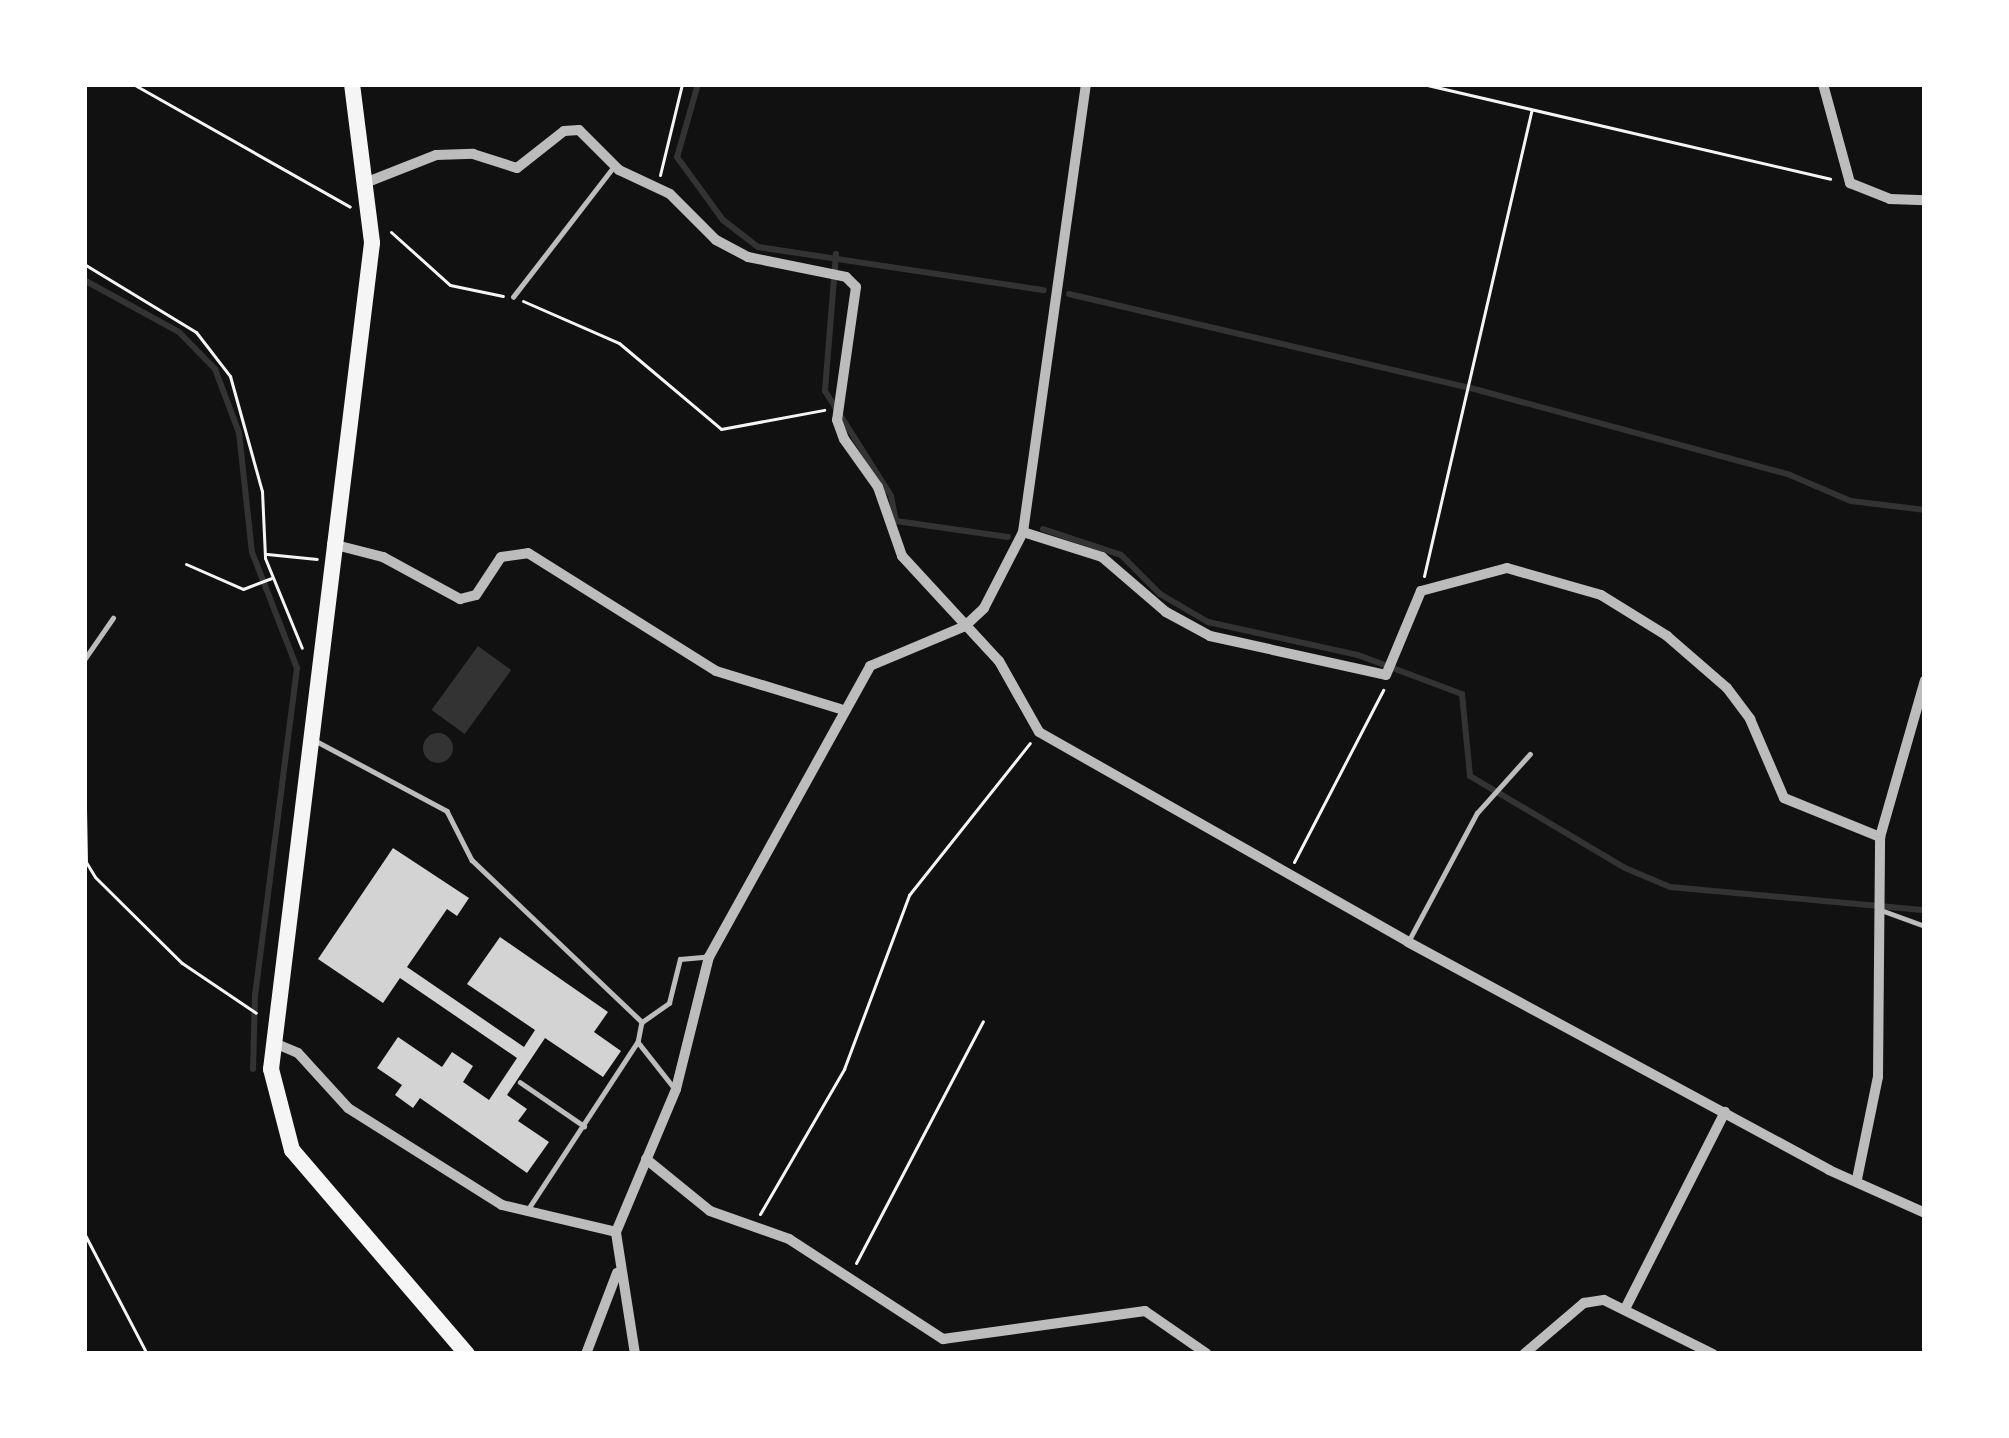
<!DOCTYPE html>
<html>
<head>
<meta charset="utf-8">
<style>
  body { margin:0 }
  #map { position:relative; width:2009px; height:1438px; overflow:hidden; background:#111; font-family:Commissioner,sans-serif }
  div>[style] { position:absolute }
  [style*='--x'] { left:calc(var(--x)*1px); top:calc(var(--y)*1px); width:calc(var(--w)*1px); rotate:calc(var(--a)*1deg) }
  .water>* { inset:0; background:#333; transform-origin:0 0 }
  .round { border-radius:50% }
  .stream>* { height:6px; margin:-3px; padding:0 3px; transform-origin:3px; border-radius:3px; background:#333 }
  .building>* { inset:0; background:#d3d3d3 }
  .path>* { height:3px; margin:-1.5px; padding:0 1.5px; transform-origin:1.5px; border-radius:1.5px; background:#f5f5f5 }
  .service>* { height:4.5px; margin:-2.25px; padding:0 2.25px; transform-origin:2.25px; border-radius:2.25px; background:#bcbcbc }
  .minor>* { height:10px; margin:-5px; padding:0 5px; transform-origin:5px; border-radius:5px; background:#bcbcbc }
  .primary>* { height:16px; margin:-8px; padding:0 8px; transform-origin:8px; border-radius:8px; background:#f5f5f5 }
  span { translate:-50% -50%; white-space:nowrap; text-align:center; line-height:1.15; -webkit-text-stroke:12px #fff; paint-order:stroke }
  .frame { position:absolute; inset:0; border:87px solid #fff; pointer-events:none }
</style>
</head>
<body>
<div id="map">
  <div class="water">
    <i style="left:478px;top:646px;width:41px;height:79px;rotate:36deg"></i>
    <i class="round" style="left:423px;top:733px;width:30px;height:30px"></i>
  </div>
  <div class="stream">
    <i style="--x:698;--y:84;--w:76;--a:106"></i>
    <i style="--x:677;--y:157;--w:78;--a:53.9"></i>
    <i style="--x:723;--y:220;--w:44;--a:37.6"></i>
    <i style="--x:758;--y:247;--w:289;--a:8.6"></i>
    <i style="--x:836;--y:254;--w:137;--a:94.6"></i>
    <i style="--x:825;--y:391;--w:124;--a:57.8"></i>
    <i style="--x:891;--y:496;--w:25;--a:79"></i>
    <i style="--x:896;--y:521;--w:113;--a:8.1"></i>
    <i style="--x:84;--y:280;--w:108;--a:28.7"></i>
    <i style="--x:179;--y:332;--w:52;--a:45.8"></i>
    <i style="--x:215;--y:369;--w:68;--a:69.4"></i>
    <i style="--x:239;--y:433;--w:120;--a:83.8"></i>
    <i style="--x:252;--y:552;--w:124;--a:68.8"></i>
    <i style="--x:297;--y:668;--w:329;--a:97.3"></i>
    <i style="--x:255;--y:994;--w:75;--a:91.5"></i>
    <i style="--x:1069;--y:294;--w:420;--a:13.2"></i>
    <i style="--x:1478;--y:390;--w:323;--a:15.2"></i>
    <i style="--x:1790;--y:475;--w:66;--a:23.1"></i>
    <i style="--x:1851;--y:501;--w:75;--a:6.9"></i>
    <i style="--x:1043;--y:529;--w:82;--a:18.4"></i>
    <i style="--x:1121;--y:555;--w:55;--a:45"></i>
    <i style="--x:1160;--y:594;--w:56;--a:30.3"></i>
    <i style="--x:1208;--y:622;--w:154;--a:12.4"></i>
    <i style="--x:1358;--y:655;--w:111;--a:20.6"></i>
    <i style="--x:1462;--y:694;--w:82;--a:84.4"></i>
    <i style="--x:1470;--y:776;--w:180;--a:30.7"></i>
    <i style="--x:1625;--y:868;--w:49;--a:22.9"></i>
    <i style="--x:1670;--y:887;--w:256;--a:5.2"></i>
  </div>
  <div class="building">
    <i style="clip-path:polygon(393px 848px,469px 898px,457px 916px,447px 909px,407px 967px,524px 1047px,535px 1030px,467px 984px,500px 937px,608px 1012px,594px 1032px,621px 1051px,603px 1077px,545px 1038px,507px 1095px,527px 1109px,518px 1121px,549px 1142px,527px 1173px,420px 1098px,413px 1108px,395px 1095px,402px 1085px,377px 1068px,398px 1037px,442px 1067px,452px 1052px,473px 1066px,463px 1082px,489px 1100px,517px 1058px,400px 978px,383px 1003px,318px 959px)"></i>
  </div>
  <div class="path">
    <i style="--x:133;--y:84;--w:249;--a:29.5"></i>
    <i style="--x:1423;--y:84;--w:418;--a:13.1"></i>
    <i style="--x:660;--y:175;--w:94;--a:-76.4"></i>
    <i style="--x:391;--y:232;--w:79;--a:41.9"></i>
    <i style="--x:450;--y:285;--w:54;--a:11.7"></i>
    <i style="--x:84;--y:264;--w:131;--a:31.3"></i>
    <i style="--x:196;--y:332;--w:56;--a:52.3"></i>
    <i style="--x:230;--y:376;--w:119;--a:74.5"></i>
    <i style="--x:262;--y:491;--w:67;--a:87.4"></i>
    <i style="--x:265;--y:558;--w:97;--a:67.7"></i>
    <i style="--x:523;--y:301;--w:105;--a:23.6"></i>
    <i style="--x:619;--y:343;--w:133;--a:40.1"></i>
    <i style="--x:721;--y:429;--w:105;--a:-10.5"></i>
    <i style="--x:267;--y:554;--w:50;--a:5.7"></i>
    <i style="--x:186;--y:564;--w:62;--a:23.7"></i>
    <i style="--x:243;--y:589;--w:30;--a:-21"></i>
    <i style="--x:1424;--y:576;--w:478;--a:-77"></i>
    <i style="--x:84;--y:757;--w:105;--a:88.9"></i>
    <i style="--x:86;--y:862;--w:17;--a:59"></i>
    <i style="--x:95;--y:877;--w:122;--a:44.7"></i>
    <i style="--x:182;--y:963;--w:89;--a:34"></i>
    <i style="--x:1294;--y:862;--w:194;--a:-62.6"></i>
    <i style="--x:760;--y:1214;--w:168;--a:-59.9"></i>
    <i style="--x:844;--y:1069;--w:186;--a:-69.5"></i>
    <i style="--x:909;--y:895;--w:194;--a:-51.5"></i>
    <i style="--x:84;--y:1233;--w:136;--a:62.5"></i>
    <i style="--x:856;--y:1263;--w:273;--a:-62.3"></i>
  </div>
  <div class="service">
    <i style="--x:513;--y:297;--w:162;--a:-52.3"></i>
    <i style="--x:84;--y:660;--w:51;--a:-55.4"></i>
    <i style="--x:318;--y:742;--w:146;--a:28.1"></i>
    <i style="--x:447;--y:811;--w:55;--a:63"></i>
    <i style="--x:472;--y:860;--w:235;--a:43.6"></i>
    <i style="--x:642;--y:1022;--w:20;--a:101"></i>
    <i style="--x:638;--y:1042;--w:197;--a:123.2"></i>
    <i style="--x:1881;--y:910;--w:47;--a:20"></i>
    <i style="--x:1408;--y:942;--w:146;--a:-61.9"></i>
    <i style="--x:1477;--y:813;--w:79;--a:-48.1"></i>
    <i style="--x:642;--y:1022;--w:33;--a:-35"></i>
    <i style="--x:669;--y:1003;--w:45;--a:-76"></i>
    <i style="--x:680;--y:959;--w:25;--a:-5"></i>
    <i style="--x:638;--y:1042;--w:55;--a:51.7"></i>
    <i style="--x:520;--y:1082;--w:78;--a:34.5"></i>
  </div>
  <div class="minor">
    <i style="--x:1823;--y:84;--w:103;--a:74.7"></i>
    <i style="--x:1850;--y:183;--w:43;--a:21.8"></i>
    <i style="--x:1890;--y:199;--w:35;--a:2"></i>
    <i style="--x:370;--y:181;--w:71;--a:-21.5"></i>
    <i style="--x:436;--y:155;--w:37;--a:-2"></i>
    <i style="--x:473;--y:154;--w:46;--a:17.7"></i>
    <i style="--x:517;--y:168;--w:60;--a:-38.2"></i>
    <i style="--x:564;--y:131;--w:15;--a:-4"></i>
    <i style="--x:579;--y:130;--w:57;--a:45"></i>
    <i style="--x:619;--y:170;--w:56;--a:25.2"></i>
    <i style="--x:670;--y:194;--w:65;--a:45"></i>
    <i style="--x:716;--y:240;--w:36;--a:28"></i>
    <i style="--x:748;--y:257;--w:100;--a:11.5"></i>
    <i style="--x:846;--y:277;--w:14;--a:45"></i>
    <i style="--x:856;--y:287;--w:134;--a:98.1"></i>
    <i style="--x:837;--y:420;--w:20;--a:70"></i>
    <i style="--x:844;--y:439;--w:59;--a:54.7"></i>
    <i style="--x:878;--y:487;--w:73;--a:70.8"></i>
    <i style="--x:902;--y:556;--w:143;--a:47.3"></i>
    <i style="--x:999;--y:661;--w:81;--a:60.6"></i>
    <i style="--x:1039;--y:732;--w:425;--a:29.6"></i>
    <i style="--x:1408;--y:942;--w:479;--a:28.4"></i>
    <i style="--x:1829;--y:1170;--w:105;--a:24.1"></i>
    <i style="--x:1023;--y:532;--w:83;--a:17.6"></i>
    <i style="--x:1102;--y:557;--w:84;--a:40.7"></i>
    <i style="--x:1166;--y:612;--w:50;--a:28.6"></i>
    <i style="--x:1210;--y:636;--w:180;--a:12.5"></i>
    <i style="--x:1386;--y:675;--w:91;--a:-67.4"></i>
    <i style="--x:1421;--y:591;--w:89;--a:-15"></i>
    <i style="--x:1507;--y:568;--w:98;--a:16"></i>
    <i style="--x:1601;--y:595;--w:78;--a:31.8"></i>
    <i style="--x:1667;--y:636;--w:79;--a:40.9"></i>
    <i style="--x:1727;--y:688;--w:39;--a:53"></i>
    <i style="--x:1750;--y:719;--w:86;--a:66.7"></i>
    <i style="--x:1784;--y:798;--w:104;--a:22.1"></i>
    <i style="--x:332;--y:544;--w:53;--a:14.3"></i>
    <i style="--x:383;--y:557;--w:88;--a:28.6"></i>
    <i style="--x:460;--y:599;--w:16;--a:-14"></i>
    <i style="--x:476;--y:595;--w:45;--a:-56.7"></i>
    <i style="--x:501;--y:557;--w:27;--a:-8"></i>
    <i style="--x:528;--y:553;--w:222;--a:32.1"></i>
    <i style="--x:716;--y:671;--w:130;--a:17"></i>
    <i style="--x:272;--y:1042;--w:28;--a:23"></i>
    <i style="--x:298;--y:1053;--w:74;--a:47.7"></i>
    <i style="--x:348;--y:1108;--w:182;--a:32.2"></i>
    <i style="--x:502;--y:1205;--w:117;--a:13.3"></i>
    <i style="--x:646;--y:1159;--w:82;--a:39.1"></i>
    <i style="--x:710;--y:1211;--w:84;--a:19.5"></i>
    <i style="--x:789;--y:1239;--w:184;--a:33"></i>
    <i style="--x:943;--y:1339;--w:204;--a:-7.9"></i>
    <i style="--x:1145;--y:1311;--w:75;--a:34.7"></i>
    <i style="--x:1857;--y:1179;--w:104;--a:-78.4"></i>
    <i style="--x:1878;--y:1077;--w:240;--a:-89.5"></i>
    <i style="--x:1880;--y:837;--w:163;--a:-74"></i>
    <i style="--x:1626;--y:1307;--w:219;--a:-63.1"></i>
    <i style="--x:586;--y:1354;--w:87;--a:-69.1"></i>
    <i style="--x:635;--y:1354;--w:123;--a:-98.9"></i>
    <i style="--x:616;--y:1232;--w:155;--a:-67.2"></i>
    <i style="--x:676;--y:1089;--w:136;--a:-76"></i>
    <i style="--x:709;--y:957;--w:333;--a:-61"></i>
    <i style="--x:870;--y:666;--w:103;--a:-22.8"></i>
    <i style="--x:965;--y:626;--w:26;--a:-43"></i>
    <i style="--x:984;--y:608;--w:85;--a:-62.8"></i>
    <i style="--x:1023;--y:532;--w:452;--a:-82"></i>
    <i style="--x:1524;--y:1354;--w:79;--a:-40.4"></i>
    <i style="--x:1584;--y:1303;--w:20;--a:-9"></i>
    <i style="--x:1604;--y:1300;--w:122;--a:26.4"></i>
  </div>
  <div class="primary">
    <i style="--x:352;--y:84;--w:160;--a:82.8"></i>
    <i style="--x:372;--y:243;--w:832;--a:96.97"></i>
    <i style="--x:271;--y:1069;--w:84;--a:75.5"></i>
    <i style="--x:292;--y:1150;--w:269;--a:49.4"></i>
  </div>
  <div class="frame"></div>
</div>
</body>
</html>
